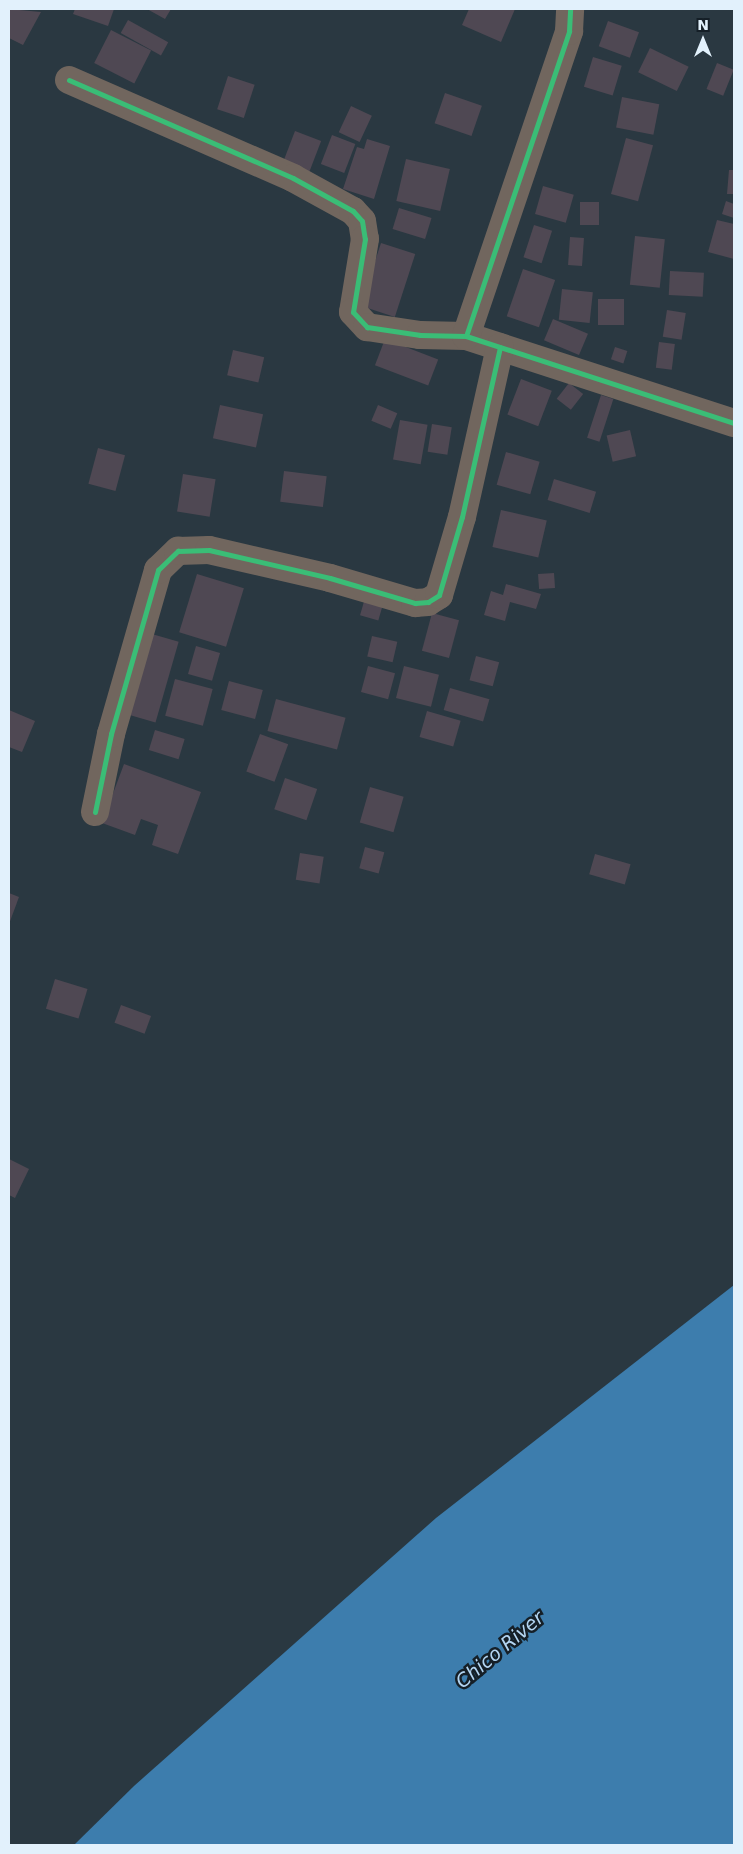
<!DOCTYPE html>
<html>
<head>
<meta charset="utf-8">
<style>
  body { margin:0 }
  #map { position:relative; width:743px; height:1854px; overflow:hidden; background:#2a3841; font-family:"DejaVu Sans",sans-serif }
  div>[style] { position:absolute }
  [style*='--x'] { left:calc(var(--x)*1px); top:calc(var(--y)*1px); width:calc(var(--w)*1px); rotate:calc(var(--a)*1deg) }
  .water>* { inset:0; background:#3d7dad }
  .building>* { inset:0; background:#4f4853; transform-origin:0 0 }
  .minor>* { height:28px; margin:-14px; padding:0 14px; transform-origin:14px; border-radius:14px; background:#71665e }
  .cycleway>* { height:5px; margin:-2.5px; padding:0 2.5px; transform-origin:2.5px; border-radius:2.5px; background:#3abd76 }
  span { translate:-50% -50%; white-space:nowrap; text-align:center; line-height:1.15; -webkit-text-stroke:5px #151f27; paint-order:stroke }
  .water-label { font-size:19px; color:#b3d5f2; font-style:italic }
  .frame { position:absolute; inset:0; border:10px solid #e2f1fc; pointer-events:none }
  .north { position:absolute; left:678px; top:15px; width:50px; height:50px; -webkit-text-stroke:4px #151f27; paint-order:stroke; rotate:0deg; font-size:14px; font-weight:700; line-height:20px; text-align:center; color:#e2f1fc }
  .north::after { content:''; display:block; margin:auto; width:18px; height:22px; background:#e2f1fc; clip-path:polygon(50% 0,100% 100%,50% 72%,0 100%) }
</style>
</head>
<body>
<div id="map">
  <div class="water">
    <i style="clip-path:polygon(734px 1285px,734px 1845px,74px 1845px,134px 1786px,436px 1518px)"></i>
  </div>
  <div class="building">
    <i style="clip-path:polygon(9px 9px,41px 12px,23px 45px,9px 38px)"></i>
    <i style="clip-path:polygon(75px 9px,114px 9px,108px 26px,73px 14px)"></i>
    <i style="clip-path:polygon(147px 9px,171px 9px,165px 19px)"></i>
    <i style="clip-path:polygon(469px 9px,515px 9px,501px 42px,462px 25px)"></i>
    <i style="left:128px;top:20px;width:46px;height:15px;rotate:29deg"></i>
    <i style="left:608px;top:21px;width:33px;height:27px;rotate:20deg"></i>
    <i style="left:111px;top:30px;width:45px;height:37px;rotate:27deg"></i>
    <i style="left:650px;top:48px;width:43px;height:27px;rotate:26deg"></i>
    <i style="left:593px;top:57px;width:30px;height:31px;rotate:17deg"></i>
    <i style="left:717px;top:63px;width:18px;height:28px;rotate:22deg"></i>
    <i style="left:228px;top:76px;width:28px;height:35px;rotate:18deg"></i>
    <i style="left:445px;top:93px;width:39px;height:32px;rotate:19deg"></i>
    <i style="left:622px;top:97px;width:38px;height:31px;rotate:11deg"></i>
    <i style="left:351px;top:106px;width:23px;height:29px;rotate:25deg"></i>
    <i style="left:295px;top:131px;width:28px;height:35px;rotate:21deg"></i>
    <i style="left:332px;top:135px;width:25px;height:31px;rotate:21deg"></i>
    <i style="left:626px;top:138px;width:28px;height:58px;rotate:15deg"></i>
    <i style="clip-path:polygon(367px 139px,390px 146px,374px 199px,343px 189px,357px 147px,364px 149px)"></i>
    <i style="left:406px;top:159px;width:45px;height:43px;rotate:13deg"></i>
    <i style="clip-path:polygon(729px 170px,734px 170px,734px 194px,727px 194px)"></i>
    <i style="left:543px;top:186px;width:32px;height:29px;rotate:16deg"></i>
    <i style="clip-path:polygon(726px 201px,734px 204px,734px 218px,722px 214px)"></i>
    <i style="left:580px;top:202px;width:19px;height:23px"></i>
    <i style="left:399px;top:208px;width:34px;height:22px;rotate:17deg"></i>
    <i style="clip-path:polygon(717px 220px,734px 224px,734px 259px,708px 252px)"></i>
    <i style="left:534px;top:225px;width:19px;height:34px;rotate:18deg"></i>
    <i style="left:635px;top:236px;width:30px;height:49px;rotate:6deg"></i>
    <i style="left:570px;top:237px;width:14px;height:28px;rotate:4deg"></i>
    <i style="left:381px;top:243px;width:36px;height:66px;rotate:18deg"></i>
    <i style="left:523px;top:269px;width:34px;height:50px;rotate:19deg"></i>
    <i style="left:670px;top:271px;width:34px;height:24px;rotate:3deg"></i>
    <i style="left:562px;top:289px;width:31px;height:31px;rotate:6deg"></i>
    <i style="left:598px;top:299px;width:26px;height:26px"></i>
    <i style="left:667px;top:310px;width:19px;height:27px;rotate:9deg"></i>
    <i style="left:553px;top:319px;width:38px;height:23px;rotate:23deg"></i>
    <i style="left:385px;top:339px;width:57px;height:28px;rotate:21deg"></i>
    <i style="left:659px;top:342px;width:16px;height:26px;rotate:7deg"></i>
    <i style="left:615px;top:347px;width:13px;height:13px;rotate:18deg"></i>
    <i style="left:233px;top:350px;width:32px;height:26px;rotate:13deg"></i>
    <i style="left:521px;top:379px;width:33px;height:38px;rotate:21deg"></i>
    <i style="left:569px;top:383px;width:18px;height:20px;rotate:38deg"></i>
    <i style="left:601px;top:395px;width:13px;height:45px;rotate:18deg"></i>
    <i style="left:220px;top:405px;width:44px;height:34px;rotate:12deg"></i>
    <i style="left:378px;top:405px;width:21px;height:17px;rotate:23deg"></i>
    <i style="left:400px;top:420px;width:28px;height:40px;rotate:10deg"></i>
    <i style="left:432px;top:424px;width:20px;height:28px;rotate:9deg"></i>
    <i style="left:630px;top:430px;width:27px;height:24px;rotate:77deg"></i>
    <i style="left:98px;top:448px;width:28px;height:37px;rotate:15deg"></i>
    <i style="left:506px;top:452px;width:35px;height:34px;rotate:16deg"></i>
    <i style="left:284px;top:471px;width:43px;height:31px;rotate:7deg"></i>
    <i style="left:183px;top:474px;width:33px;height:38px;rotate:9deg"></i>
    <i style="left:554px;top:479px;width:44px;height:22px;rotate:17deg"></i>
    <i style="left:501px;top:510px;width:47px;height:38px;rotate:13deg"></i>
    <i style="left:554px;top:573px;width:15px;height:16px;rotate:86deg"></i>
    <i style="left:197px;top:574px;width:49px;height:61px;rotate:17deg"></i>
    <i style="clip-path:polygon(506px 584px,541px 594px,536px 609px,510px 602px,505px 621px,484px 615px,491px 591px,503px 595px)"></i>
    <i style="left:365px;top:598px;width:19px;height:18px;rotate:16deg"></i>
    <i style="left:432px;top:613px;width:28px;height:39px;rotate:15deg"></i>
    <i style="left:145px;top:632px;width:35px;height:84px;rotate:16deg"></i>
    <i style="left:372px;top:636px;width:26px;height:21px;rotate:13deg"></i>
    <i style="left:196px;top:646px;width:25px;height:29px;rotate:16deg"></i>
    <i style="left:476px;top:656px;width:24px;height:25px;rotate:15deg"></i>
    <i style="left:368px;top:666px;width:28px;height:27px;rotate:15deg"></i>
    <i style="left:404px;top:666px;width:36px;height:33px;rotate:14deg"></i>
    <i style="left:175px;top:679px;width:39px;height:38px;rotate:15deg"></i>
    <i style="left:229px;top:681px;width:35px;height:30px;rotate:15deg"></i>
    <i style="left:450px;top:688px;width:41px;height:23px;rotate:16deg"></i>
    <i style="left:276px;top:699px;width:72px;height:33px;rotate:15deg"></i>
    <i style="clip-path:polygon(9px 710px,35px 721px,22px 752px,9px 747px)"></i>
    <i style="left:427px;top:711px;width:35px;height:27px;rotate:16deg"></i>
    <i style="left:155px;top:730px;width:31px;height:21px;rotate:17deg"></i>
    <i style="left:260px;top:734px;width:30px;height:40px;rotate:20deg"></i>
    <i style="clip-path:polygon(124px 764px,201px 792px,178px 854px,152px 845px,158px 825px,141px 819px,135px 835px,102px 823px)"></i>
    <i style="left:285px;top:778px;width:34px;height:33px;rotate:19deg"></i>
    <i style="left:370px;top:787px;width:35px;height:37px;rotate:16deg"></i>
    <i style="left:365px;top:847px;width:20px;height:22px;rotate:15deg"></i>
    <i style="left:300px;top:853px;width:24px;height:27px;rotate:9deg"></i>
    <i style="left:595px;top:854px;width:37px;height:21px;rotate:16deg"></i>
    <i style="clip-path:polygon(9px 893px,19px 897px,9px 924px)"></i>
    <i style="left:55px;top:979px;width:34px;height:31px;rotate:17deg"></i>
    <i style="left:121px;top:1005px;width:32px;height:19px;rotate:20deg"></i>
    <i style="clip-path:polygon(9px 1159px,29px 1169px,15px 1198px,9px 1195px)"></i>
  </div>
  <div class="minor">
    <i style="--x:69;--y:80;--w:244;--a:23.6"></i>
    <i style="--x:293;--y:178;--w:68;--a:28.8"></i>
    <i style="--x:353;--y:211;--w:13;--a:48"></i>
    <i style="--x:362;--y:221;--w:18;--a:81"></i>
    <i style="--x:365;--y:239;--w:74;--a:99.3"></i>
    <i style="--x:353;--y:312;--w:21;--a:47"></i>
    <i style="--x:367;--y:327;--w:54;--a:8.6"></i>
    <i style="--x:420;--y:335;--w:46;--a:1.2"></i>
    <i style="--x:466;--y:336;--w:282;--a:18"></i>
    <i style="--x:466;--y:336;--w:322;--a:-71.3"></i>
    <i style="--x:569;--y:31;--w:22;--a:-87"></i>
    <i style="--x:95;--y:812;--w:80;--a:-78.4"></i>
    <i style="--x:111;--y:734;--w:171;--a:-74"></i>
    <i style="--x:158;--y:570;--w:28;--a:-44"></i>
    <i style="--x:178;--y:551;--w:31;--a:-2"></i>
    <i style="--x:209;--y:550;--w:124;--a:13"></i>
    <i style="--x:330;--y:578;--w:89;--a:16.4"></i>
    <i style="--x:415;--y:603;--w:13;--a:-4"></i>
    <i style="--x:428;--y:602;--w:13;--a:-32"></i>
    <i style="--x:439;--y:595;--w:81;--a:-73.6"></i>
    <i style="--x:462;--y:517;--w:174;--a:-77.4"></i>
  </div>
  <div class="cycleway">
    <i style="--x:69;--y:80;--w:244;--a:23.6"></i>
    <i style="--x:293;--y:178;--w:68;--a:28.8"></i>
    <i style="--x:353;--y:211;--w:13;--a:48"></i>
    <i style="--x:362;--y:221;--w:18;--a:81"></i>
    <i style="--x:365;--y:239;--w:74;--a:99.3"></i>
    <i style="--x:353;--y:312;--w:21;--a:47"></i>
    <i style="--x:367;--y:327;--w:54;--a:8.6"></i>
    <i style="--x:420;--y:335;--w:46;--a:1.2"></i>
    <i style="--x:466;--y:336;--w:282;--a:18"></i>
    <i style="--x:466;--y:336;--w:322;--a:-71.3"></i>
    <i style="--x:569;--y:31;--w:22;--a:-87"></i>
    <i style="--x:95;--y:812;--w:80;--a:-78.4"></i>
    <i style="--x:111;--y:734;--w:171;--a:-74"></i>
    <i style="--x:158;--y:570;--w:28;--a:-44"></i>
    <i style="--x:178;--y:551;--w:31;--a:-2"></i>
    <i style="--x:209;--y:550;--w:124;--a:13"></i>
    <i style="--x:330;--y:578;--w:89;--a:16.4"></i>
    <i style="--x:415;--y:603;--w:13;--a:-4"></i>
    <i style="--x:428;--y:602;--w:13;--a:-32"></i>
    <i style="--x:439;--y:595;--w:81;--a:-73.6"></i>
    <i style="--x:462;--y:517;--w:174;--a:-77.4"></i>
  </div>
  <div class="water-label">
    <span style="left:500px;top:1650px;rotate:-40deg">Chico River</span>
  </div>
  <div class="frame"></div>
  <div class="north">N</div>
</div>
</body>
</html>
